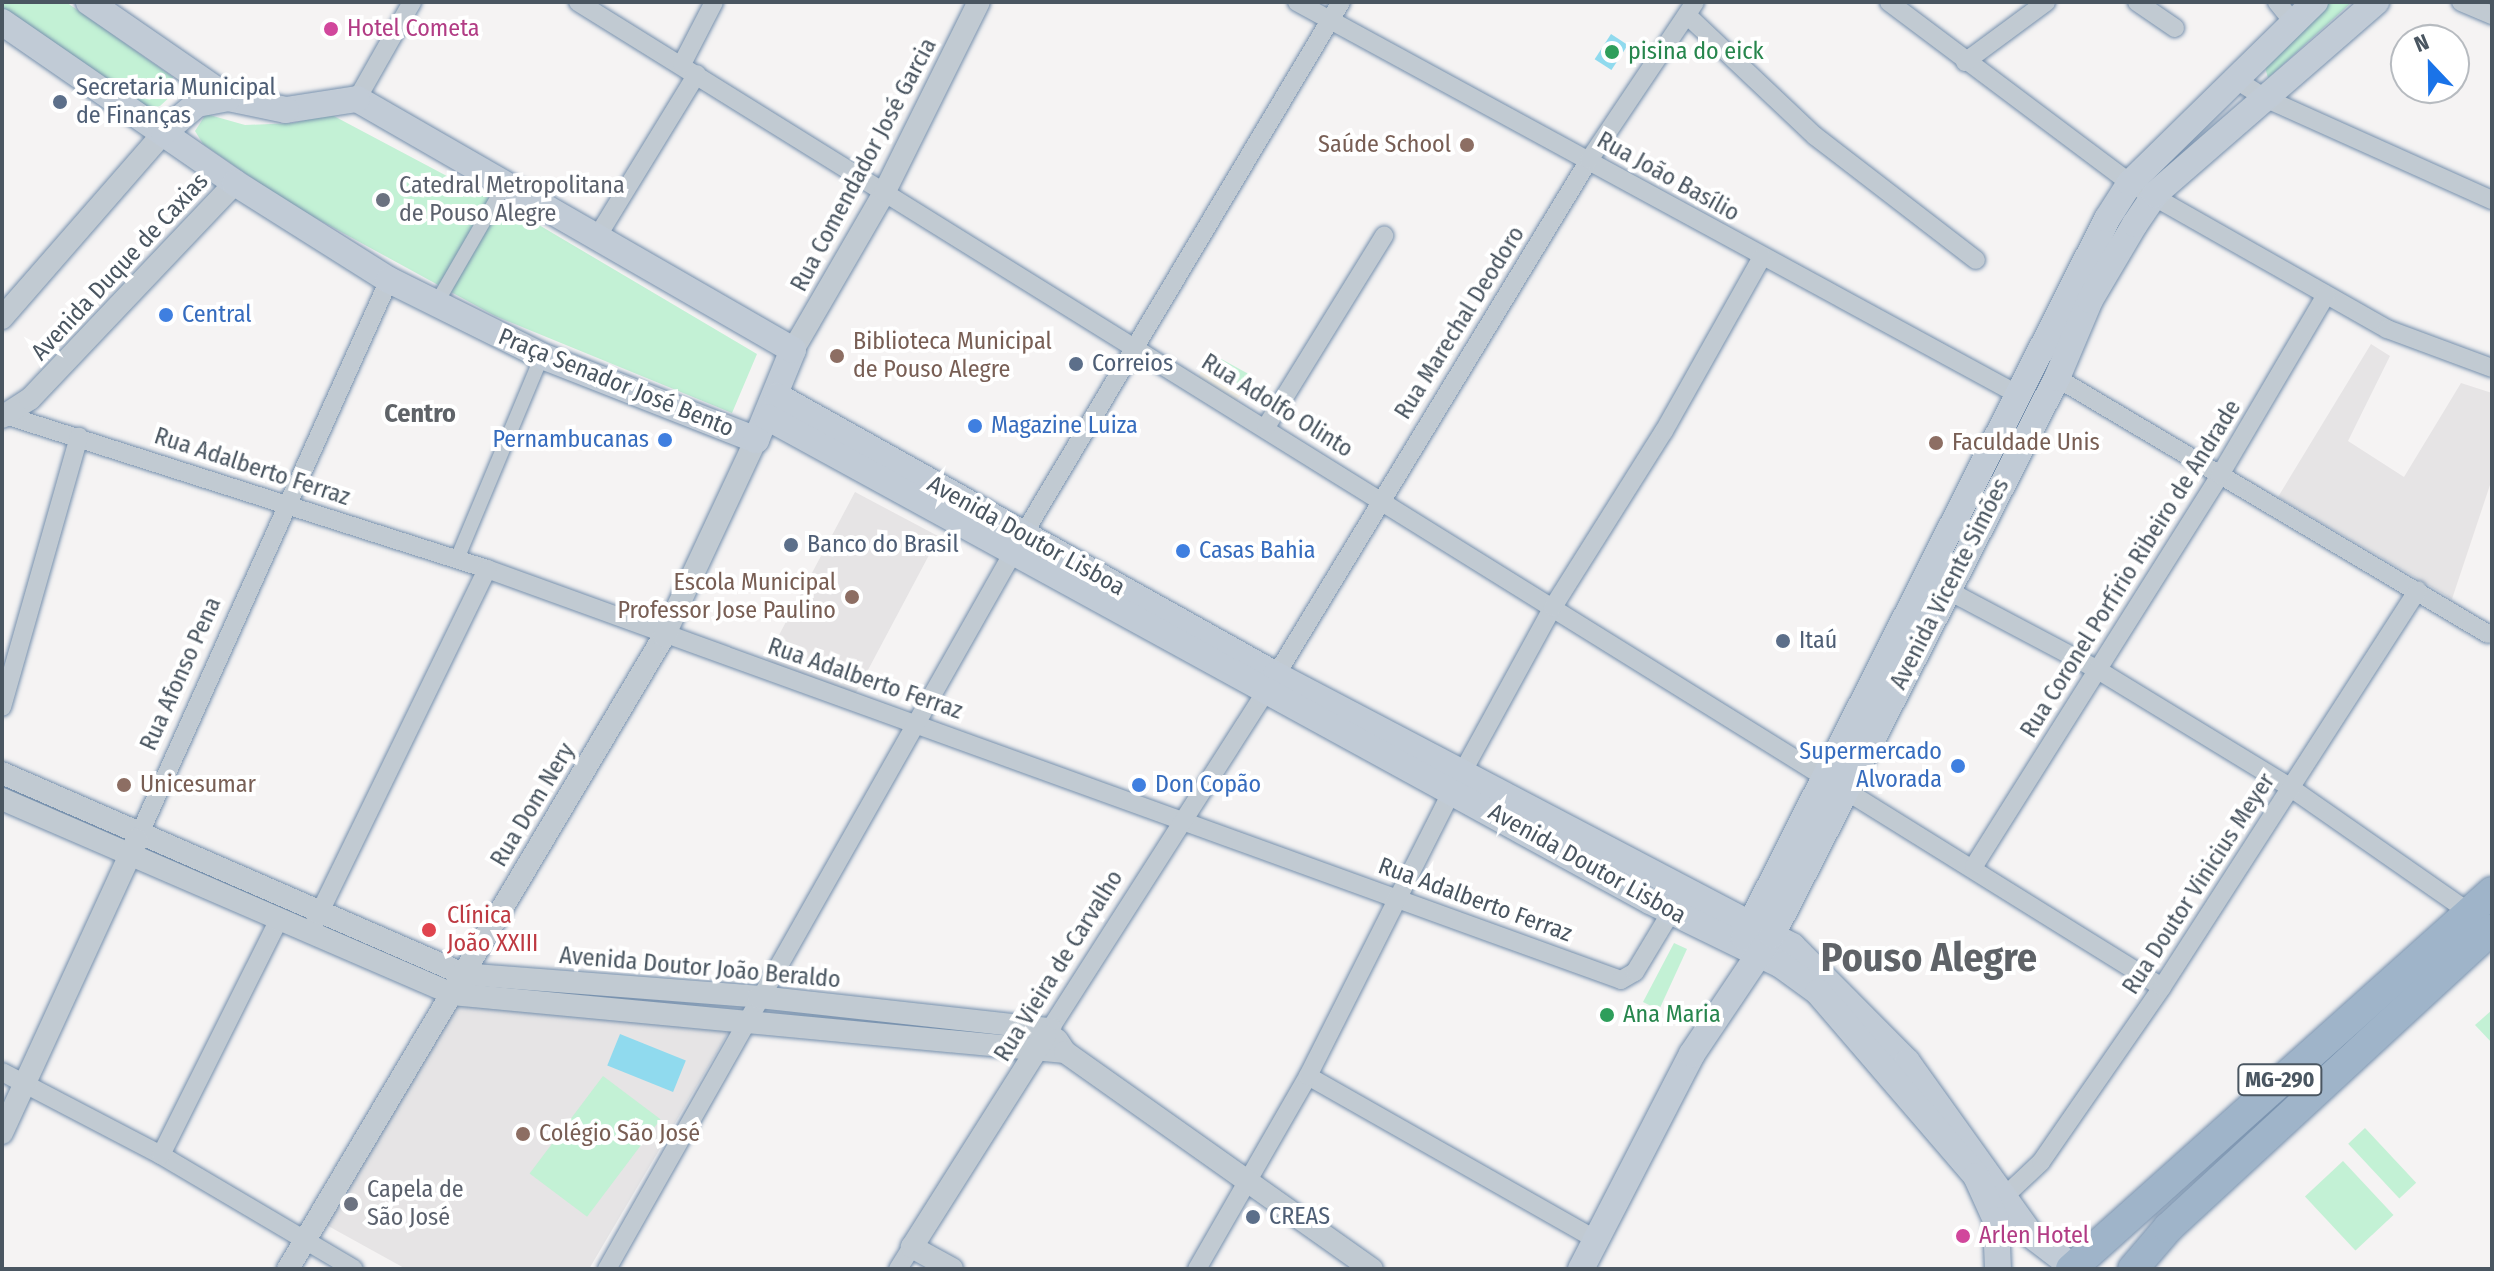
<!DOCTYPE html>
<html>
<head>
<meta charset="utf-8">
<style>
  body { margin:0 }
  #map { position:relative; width:2494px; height:1271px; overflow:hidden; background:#f5f3f3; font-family:"Fira Sans Condensed",sans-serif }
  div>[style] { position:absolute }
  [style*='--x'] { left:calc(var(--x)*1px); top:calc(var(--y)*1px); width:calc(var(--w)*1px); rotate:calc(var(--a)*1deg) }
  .education>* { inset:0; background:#e6e4e5; transform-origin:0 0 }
  .green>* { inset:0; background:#c3f1d5; transform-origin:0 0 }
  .sand>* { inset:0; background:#f5f0e5; transform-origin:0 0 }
  .water>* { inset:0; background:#90daee; transform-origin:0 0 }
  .roads { filter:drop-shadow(0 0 2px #7690ad) drop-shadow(0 0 2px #7690ad) }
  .pedestrian>* { height:14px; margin:-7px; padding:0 7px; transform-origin:7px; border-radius:7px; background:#c1cad2 }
  .minor>* { height:18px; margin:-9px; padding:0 9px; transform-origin:9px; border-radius:9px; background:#c1cad2 }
  .tertiary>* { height:22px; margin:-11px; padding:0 11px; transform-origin:11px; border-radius:11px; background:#c1cad2 }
  .secondary>* { height:26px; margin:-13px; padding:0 13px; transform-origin:13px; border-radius:13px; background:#c1cbd6 }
  .trunk>* { height:30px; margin:-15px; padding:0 15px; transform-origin:15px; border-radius:15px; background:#9fb4c9 }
  .dots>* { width:22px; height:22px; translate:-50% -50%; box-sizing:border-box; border:4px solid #fff; border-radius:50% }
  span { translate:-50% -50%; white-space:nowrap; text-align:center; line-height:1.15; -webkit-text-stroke:8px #fff; paint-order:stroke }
  .shield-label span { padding:2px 6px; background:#fff; border:2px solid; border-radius:6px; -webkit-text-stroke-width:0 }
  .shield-label { font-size:22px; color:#4a5661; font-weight:700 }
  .hotel-label { font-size:24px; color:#b23c85 }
  .left { translate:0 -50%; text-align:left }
  .leisure-label { font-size:24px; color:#27864d }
  .service-label { font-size:24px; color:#4e5e75 }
  .education-label { font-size:24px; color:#785e54 }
  .right { translate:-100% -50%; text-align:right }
  .street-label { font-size:24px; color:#4a5661 }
  .worship-label { font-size:24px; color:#5b616d }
  .shop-label { font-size:24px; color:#366cbe }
  .health-label { font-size:24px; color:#be3a42 }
  .neighbourhood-label { font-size:26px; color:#5f6368; font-weight:700 }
  .town-label { font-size:40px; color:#5f6368; font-weight:700 }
  .frame { position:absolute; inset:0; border:4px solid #4a5661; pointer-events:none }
  .north { position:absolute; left:2390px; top:24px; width:80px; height:80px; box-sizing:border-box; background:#fff; border:2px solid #b7bbc0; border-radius:50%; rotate:338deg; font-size:22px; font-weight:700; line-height:32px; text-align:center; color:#4a5661 }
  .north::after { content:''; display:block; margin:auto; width:28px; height:36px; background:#1a73e8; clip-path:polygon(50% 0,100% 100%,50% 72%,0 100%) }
</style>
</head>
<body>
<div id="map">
  <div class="education">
    <i style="clip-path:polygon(2371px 344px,2390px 356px,2348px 441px,2404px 477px,2461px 383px,2492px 393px,2492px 479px,2452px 599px,2278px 497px)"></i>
    <i style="left:855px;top:492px;width:95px;height:189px;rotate:28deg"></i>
    <i style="clip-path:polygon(461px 1000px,723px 1025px,727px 1035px,589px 1269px,406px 1269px,321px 1222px)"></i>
  </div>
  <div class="green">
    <i style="clip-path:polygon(2px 2px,66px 2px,173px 77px,173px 94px,160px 106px,142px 110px,2px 8px)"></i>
    <i style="clip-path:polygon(2328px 2px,2352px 2px,2268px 78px,2265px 67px)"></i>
    <i style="clip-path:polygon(206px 114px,245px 125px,293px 123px,330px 114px,539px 225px,757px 354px,732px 413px,495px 316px,288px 203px,203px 144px,195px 131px)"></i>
    <i style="clip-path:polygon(1214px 355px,1254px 377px,1245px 388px,1206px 364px)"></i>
    <i style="clip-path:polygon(1674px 943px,1687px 949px,1659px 1010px,1643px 1002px)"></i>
    <i style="clip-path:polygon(2492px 1010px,2492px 1043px,2475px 1025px)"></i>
    <i style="left:603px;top:1076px;width:72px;height:122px;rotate:37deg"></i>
    <i style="left:2365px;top:1128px;width:75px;height:23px;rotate:47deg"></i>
    <i style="left:2343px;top:1161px;width:74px;height:52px;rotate:47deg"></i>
  </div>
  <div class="sand">
    <i style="left:1204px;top:367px;width:46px;height:14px;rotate:33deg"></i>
  </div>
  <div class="water">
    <i style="left:1611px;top:34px;width:20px;height:30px;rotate:33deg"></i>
    <i style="left:620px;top:1034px;width:71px;height:34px;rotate:22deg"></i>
  </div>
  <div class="roads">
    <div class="pedestrian">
      <i style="--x:436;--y:304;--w:136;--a:-60"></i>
      <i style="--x:457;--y:559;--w:220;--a:-67.3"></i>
    </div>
    <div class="minor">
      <i style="--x:578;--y:2;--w:1865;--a:31.88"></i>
      <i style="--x:1297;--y:2;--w:820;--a:28.57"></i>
      <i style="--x:1889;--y:2;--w:301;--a:36.9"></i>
      <i style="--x:2130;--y:183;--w:296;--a:29.6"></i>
      <i style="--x:2387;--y:329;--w:112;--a:20.4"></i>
      <i style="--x:2137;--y:2;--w:46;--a:34.4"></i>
      <i style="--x:2277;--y:2;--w:27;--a:51"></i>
      <i style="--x:2461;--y:2;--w:34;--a:23"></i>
      <i style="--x:1687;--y:15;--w:176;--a:43.4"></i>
      <i style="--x:1815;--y:136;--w:203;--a:37.6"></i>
      <i style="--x:1965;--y:62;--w:101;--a:-36.5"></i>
      <i style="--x:682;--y:64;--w:70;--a:-62.7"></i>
      <i style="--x:2238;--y:81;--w:34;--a:32"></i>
      <i style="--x:2267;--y:99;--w:247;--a:24.2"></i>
      <i style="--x:357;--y:99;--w:112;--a:-60.4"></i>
      <i style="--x:597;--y:237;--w:191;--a:-58.5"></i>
      <i style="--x:2057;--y:378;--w:501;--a:30.71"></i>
      <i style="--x:2;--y:414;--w:509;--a:17.72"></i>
      <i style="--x:487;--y:569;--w:1206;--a:19.92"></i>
      <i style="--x:1621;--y:980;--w:16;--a:-30"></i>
      <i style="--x:1635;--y:972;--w:82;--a:-59"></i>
      <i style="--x:1266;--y:427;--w:225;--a:-58.3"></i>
      <i style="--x:1947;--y:590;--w:171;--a:27.9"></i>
      <i style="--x:2098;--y:670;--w:226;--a:31.4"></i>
      <i style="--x:2291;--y:788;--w:218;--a:34.9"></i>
      <i style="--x:2;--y:707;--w:281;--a:-74.1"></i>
      <i style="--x:1462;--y:773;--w:189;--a:-61.3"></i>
      <i style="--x:1553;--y:607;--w:208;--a:-57.8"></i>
      <i style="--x:1664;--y:431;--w:200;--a:-60.6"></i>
      <i style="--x:140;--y:833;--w:606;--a:-65.76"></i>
      <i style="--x:1974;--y:866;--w:462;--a:-57.8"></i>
      <i style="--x:2220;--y:475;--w:209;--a:-59.5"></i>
      <i style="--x:315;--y:922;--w:393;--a:-64"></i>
      <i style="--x:1050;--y:1029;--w:420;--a:-57.4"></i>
      <i style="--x:1276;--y:675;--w:603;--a:-58.71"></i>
      <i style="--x:1589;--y:160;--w:190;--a:-56.1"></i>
      <i style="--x:2;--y:1072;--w:179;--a:27.6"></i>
      <i style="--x:161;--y:1155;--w:224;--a:30.6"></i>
      <i style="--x:1308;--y:1076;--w:334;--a:29.6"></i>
      <i style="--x:161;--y:1155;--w:264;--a:-63.4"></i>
      <i style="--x:2006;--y:1195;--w:48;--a:-43.3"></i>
      <i style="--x:2041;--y:1162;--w:213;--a:-55.3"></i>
      <i style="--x:2162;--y:987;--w:472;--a:-57.2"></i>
      <i style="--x:607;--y:1269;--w:844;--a:-60.46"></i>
      <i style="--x:1023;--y:535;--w:621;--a:-59.18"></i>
      <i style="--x:898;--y:1269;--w:26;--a:-58"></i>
      <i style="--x:1197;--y:1269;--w:223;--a:-60.1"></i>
      <i style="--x:1308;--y:1076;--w:322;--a:-63.2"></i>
    </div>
    <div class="tertiary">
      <i style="--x:2;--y:318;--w:247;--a:-48.9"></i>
      <i style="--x:793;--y:350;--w:184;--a:-59.9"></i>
      <i style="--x:885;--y:191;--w:211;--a:-63.6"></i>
      <i style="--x:2;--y:417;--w:33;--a:-33"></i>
      <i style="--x:30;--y:399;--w:298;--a:-46.5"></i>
      <i style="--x:2;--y:773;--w:503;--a:23.56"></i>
      <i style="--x:463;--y:974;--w:297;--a:4.4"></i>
      <i style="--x:759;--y:997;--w:293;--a:6.3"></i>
      <i style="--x:2;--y:799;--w:490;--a:23.4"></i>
      <i style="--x:452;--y:994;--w:616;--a:5.41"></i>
      <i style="--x:1057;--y:1040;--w:14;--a:56"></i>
      <i style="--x:1065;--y:1052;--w:376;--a:35.3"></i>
      <i style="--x:2;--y:1133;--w:323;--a:-65.3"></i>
      <i style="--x:288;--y:1269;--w:736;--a:-59.29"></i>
      <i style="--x:664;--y:636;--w:217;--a:-64.9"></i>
      <i style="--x:952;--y:1269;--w:46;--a:-151.2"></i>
      <i style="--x:912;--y:1247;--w:249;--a:-57.7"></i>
    </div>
    <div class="secondary">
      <i style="--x:2;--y:22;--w:283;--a:34.6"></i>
      <i style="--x:235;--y:183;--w:182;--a:32.2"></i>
      <i style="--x:389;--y:280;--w:171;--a:26.4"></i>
      <i style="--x:542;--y:356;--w:230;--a:21.4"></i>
      <i style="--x:756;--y:440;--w:97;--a:-67.7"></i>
      <i style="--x:793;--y:350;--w:503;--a:-150.07"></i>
      <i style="--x:357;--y:99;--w:72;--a:171.2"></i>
      <i style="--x:286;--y:110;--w:59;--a:-168.3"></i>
      <i style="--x:228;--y:98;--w:169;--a:-145.4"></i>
      <i style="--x:164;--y:132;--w:43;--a:-40.3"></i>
      <i style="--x:197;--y:104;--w:32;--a:-11"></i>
      <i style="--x:777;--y:396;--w:572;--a:29.21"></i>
      <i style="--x:1276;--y:675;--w:583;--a:27.71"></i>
      <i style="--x:1792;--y:946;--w:163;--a:45.2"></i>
      <i style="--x:1907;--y:1062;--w:211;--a:54.4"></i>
      <i style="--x:2030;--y:1234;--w:54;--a:37.5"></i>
      <i style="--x:767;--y:417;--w:1007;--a:28.73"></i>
      <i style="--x:1650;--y:901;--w:146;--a:26"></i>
      <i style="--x:1781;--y:965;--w:46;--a:36.1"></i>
      <i style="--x:1818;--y:992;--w:243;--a:49.3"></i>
      <i style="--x:1976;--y:1176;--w:48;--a:65.6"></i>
      <i style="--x:1996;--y:1220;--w:49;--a:87.7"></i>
      <i style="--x:1744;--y:937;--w:805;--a:-63.18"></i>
      <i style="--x:2107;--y:219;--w:43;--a:-57.4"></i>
      <i style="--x:2130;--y:183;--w:259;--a:-44.4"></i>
      <i style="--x:1581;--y:1269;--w:242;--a:-62.7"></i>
      <i style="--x:1692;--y:1054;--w:143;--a:-56.1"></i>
      <i style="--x:1772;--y:935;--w:626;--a:-62.9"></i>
      <i style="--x:2057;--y:378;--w:85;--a:-67.1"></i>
      <i style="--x:2090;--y:300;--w:88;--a:-59.4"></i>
      <i style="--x:2135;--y:224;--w:36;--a:-56"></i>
      <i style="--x:2155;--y:194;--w:293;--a:-41"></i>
    </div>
    <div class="trunk">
      <i style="--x:2071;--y:1269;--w:565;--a:-41.84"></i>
      <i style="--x:2133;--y:1269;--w:54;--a:-49.5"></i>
      <i style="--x:2168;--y:1228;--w:441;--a:-42.7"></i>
    </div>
  </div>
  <div class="dots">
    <i style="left:331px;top:29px;background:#d1479c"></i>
    <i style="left:1612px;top:52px;background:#2e9e5b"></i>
    <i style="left:60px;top:102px;background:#5c6f8a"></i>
    <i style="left:1467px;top:145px;background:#8d6e63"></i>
    <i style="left:383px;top:200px;background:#6b7280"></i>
    <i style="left:166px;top:315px;background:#3f7fe0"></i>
    <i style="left:837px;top:356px;background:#8d6e63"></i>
    <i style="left:1076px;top:364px;background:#5c6f8a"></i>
    <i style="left:975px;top:426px;background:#3f7fe0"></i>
    <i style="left:665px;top:440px;background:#3f7fe0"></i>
    <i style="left:1936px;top:443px;background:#8d6e63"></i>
    <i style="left:791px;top:545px;background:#5c6f8a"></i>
    <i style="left:1183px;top:551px;background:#3f7fe0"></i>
    <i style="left:852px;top:597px;background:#8d6e63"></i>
    <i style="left:1783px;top:641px;background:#5c6f8a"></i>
    <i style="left:1958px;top:766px;background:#3f7fe0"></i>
    <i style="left:124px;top:785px;background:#8d6e63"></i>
    <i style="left:1139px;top:785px;background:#3f7fe0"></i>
    <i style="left:429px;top:930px;background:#e0444e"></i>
    <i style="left:1607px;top:1015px;background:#2e9e5b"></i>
    <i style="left:523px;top:1134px;background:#8d6e63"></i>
    <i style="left:351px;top:1204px;background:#6b7280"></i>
    <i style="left:1253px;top:1217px;background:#5c6f8a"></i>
    <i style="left:1963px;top:1236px;background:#d1479c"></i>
  </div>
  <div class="shield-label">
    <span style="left:2280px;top:1080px">MG-290</span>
  </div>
  <div class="hotel-label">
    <span class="left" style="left:347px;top:29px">Hotel Cometa</span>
    <span class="left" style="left:1979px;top:1236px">Arlen Hotel</span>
  </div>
  <div class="leisure-label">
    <span class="left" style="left:1628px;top:52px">pisina do eick</span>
    <span class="left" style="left:1623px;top:1015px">Ana Maria</span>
  </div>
  <div class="service-label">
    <span class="left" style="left:76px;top:102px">Secretaria Municipal<br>de Finanças</span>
    <span class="left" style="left:1092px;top:364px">Correios</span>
    <span class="left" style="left:807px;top:545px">Banco do Brasil</span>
    <span class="left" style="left:1799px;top:641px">Itaú</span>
    <span class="left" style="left:1269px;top:1217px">CREAS</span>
  </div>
  <div class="education-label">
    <span class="right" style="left:1451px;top:145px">Saúde School</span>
    <span class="left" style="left:853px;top:356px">Biblioteca Municipal<br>de Pouso Alegre</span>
    <span class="left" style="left:1952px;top:443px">Faculdade Unis</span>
    <span class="right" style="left:836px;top:597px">Escola Municipal<br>Professor Jose Paulino</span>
    <span class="left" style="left:140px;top:785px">Unicesumar</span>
    <span class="left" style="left:539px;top:1134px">Colégio São José</span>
  </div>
  <div class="street-label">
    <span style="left:864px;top:165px;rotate:-62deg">Rua Comendador José Garcia</span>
    <span style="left:1668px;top:177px;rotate:29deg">Rua João Basílio</span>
    <span style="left:120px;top:267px;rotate:-47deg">Avenida Duque de Caxias</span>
    <span style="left:1460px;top:323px;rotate:-58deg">Rua Marechal Deodoro</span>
    <span style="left:616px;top:383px;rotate:22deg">Praça Senador José Bento</span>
    <span style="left:1277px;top:406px;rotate:32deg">Rua Adolfo Olinto</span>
    <span style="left:252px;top:467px;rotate:18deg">Rua Adalberto Ferraz</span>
    <span style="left:1026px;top:536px;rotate:29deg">Avenida Doutor Lisboa</span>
    <span style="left:2131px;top:569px;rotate:-58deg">Rua Coronel Porfírio Ribeiro de Andrade</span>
    <span style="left:1950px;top:584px;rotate:-63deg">Avenida Vicente Simões</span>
    <span style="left:181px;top:674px;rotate:-66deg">Rua Afonso Pena</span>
    <span style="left:865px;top:679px;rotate:19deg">Rua Adalberto Ferraz</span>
    <span style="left:533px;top:805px;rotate:-59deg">Rua Dom Nery</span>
    <span style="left:1587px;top:864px;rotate:29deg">Avenida Doutor Lisboa</span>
    <span style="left:2199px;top:884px;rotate:-57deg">Rua Doutor Vinicius Meyer</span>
    <span style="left:1475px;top:900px;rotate:20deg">Rua Adalberto Ferraz</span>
    <span style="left:1059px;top:966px;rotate:-58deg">Rua Vieira de Carvalho</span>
    <span style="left:700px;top:968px;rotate:5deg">Avenida Doutor João Beraldo</span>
  </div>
  <div class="worship-label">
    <span class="left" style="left:399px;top:200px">Catedral Metropolitana<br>de Pouso Alegre</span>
    <span class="left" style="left:367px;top:1204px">Capela de<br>São José</span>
  </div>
  <div class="shop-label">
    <span class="left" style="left:182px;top:315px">Central</span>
    <span class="left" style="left:991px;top:426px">Magazine Luiza</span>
    <span class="right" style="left:649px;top:440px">Pernambucanas</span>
    <span class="left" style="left:1199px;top:551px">Casas Bahia</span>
    <span class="right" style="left:1942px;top:766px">Supermercado<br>Alvorada</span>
    <span class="left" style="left:1155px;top:785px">Don Copão</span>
  </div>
  <div class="health-label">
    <span class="left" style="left:447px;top:930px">Clínica<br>João XXIII</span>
  </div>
  <div class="neighbourhood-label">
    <span style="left:420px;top:414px">Centro</span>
  </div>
  <div class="town-label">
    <span style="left:1929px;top:958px">Pouso Alegre</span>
  </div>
  <div class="frame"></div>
  <div class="north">N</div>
</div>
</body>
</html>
